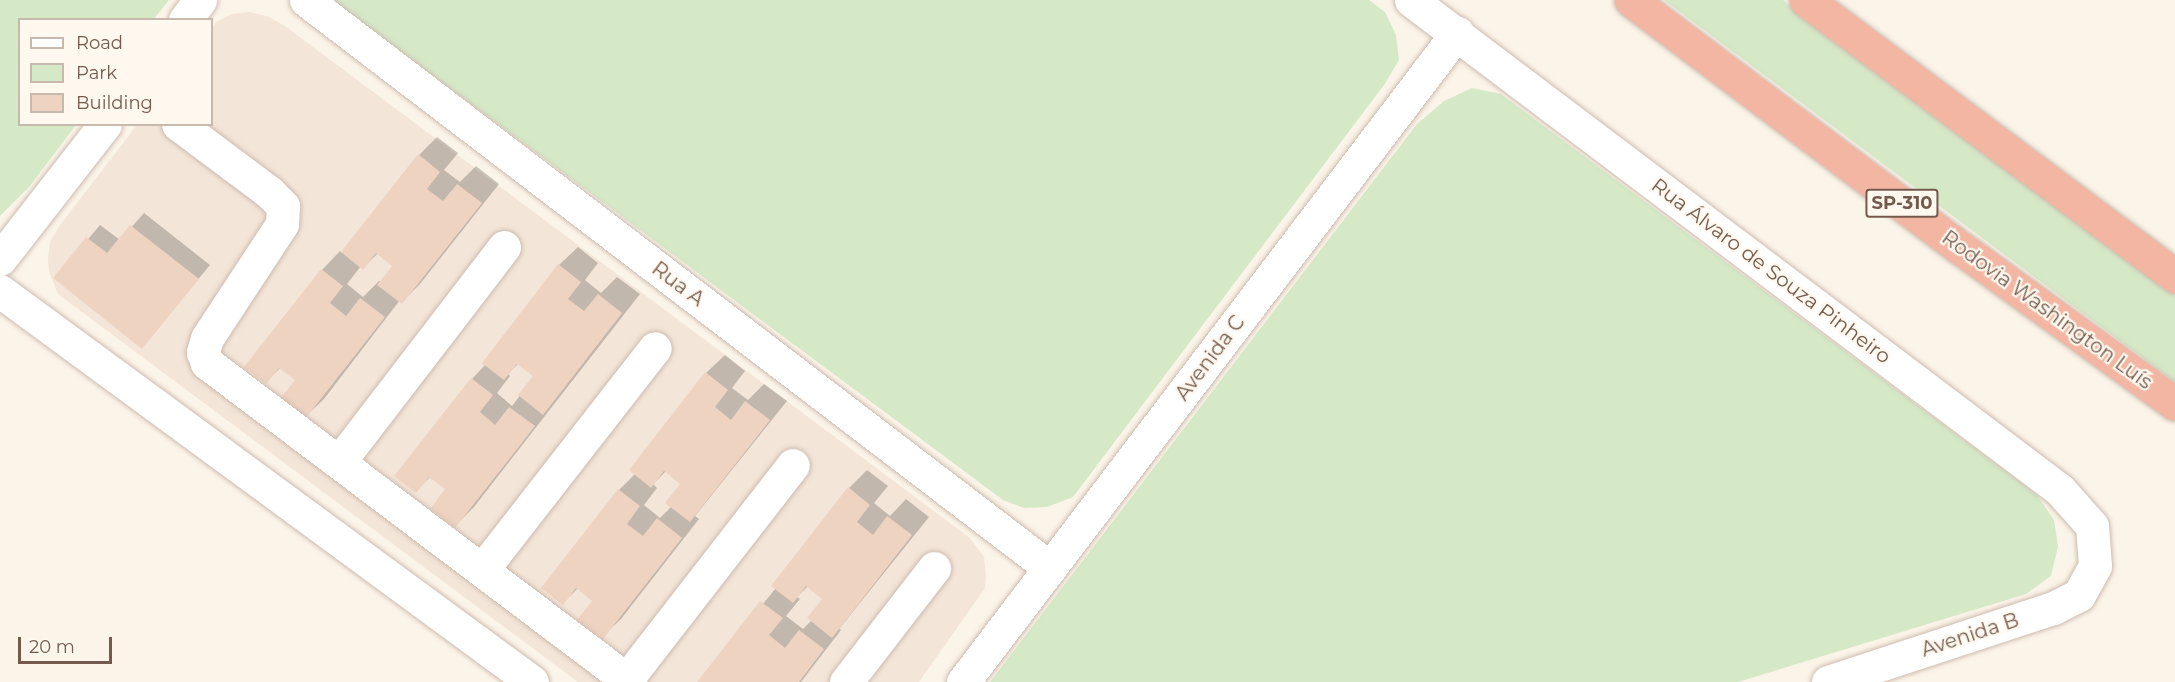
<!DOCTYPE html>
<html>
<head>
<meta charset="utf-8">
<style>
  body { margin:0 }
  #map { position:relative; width:2175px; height:682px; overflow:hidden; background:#fbf4e8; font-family:Montserrat,sans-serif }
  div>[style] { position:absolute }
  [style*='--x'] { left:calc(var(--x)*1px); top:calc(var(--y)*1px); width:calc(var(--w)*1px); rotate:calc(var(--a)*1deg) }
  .residential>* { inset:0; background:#f3e5d7 }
  .green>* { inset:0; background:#d5e9c7 }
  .shadow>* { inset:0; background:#0003 }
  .building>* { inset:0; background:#efd3c1 }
  .roads { filter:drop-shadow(0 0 2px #cdbbaf) drop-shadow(0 0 2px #cdbbaf) }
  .minor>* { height:33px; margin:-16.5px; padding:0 16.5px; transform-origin:16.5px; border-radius:16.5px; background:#fff }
  .highway>* { height:33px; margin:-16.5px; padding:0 16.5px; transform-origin:16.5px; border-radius:16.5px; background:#f2b6a3 }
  span { translate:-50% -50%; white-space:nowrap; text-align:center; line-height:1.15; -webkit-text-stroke:4.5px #fef8ef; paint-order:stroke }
  .shield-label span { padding:2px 4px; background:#fef8ef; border:2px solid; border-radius:4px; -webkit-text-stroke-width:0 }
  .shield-label { font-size:18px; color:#745a4d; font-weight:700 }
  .street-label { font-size:20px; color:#745a4d }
  .legend { position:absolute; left:18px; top:18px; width:195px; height:108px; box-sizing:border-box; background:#fef8ef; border:2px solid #c7b9ae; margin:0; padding:8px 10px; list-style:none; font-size:18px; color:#745a4d }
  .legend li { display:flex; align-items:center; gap:12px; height:30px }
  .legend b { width:30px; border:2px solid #c7b9ae }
  .scale { position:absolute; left:18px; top:637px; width:94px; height:27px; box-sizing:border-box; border:3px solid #745a4d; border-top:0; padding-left:8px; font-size:18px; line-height:21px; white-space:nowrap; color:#745a4d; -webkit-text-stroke:4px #fef8ef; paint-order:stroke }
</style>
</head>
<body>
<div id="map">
  <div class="residential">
    <i style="clip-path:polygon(250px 12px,269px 17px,285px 26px,970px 538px,984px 557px,986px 577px,985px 588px,919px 682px,578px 682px,58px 294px,49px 272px,48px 259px,50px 242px,60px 225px,137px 125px,212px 124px,212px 28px,216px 22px,232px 14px)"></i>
  </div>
  <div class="green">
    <i style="clip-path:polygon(0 0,169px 0,154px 19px,20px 20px,20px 124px,76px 125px,29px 187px,0 216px)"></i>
    <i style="clip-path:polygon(331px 0,1369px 0,1385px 12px,1396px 35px,1399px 60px,1384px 85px,1073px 497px,1047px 507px,1024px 508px,1003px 500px)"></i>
    <i style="clip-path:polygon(1664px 0,1783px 0,2175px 293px,2175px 382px)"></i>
    <i style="clip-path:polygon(1472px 88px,1501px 94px,2036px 494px,2054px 520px,2058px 546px,2051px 576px,2026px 594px,1738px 682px,990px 682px,1417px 124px,1444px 101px)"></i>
  </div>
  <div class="shadow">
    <i style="clip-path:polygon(evenodd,437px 137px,458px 153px,444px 170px,460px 182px,476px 166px,499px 184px,420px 284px,402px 302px,400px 300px,324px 399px,305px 417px,298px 380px,281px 367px,266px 382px,246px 367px,322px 270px,340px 251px,342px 253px,419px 155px,437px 137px,378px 253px,394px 266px,381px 282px,379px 281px,363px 297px,347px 284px,361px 266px,363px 268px,378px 253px)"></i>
    <i style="clip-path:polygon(144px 213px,210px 265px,142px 347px,56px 277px,100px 225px,120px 240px)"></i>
    <i style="clip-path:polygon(evenodd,578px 247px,598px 263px,585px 280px,601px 293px,617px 277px,640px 294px,474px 507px,455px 526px,447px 489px,431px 476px,416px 491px,472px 379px,486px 364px,559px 265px,578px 247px,519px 363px,535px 376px,512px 406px,497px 393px,510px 376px,508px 374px,519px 363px)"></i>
    <i style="clip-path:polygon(evenodd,725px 355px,745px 371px,732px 388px,748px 400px,764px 384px,787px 401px,695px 516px,699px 519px,621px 619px,602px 637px,594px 600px,578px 588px,563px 603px,619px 490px,635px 474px,706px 373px,725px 355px,666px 471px,682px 483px,672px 506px,660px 518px,644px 505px,657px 488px,653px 484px,666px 471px)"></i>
    <i style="clip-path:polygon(evenodd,867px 470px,888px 486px,874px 503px,890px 516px,906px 499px,929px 517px,839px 629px,841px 630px,801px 682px,699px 682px,776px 588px,849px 488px,867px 470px,808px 586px,824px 598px,812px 620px,803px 629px,786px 616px,800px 599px,797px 597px,808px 586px)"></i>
  </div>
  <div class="building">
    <i style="clip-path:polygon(418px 154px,440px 172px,427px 189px,443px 201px,457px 184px,482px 203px,402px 304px,377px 285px,392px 266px,376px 253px,363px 270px,341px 252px)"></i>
    <i style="clip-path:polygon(130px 225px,199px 279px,142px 349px,53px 278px,86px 237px,107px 253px)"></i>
    <i style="clip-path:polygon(558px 264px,581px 282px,568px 299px,584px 311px,598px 294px,622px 313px,543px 415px,518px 395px,533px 376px,517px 364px,504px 380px,482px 363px)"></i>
    <i style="clip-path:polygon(321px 269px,343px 286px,330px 303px,346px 316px,360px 298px,385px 317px,305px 419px,280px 399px,295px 380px,279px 368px,266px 384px,244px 367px)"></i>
    <i style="clip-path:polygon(705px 372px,728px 390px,715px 407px,731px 420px,745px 401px,770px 420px,690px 522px,665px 503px,680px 484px,664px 471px,651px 488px,629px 470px)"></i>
    <i style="clip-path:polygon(471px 378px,493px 395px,480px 412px,495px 425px,509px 407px,535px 426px,455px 528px,430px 509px,445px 489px,429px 477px,416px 493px,394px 476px)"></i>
    <i style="clip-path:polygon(848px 487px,870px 505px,857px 522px,873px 535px,887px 516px,912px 535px,832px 638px,807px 618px,822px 599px,806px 586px,793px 603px,771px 586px)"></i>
    <i style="clip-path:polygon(618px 489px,640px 506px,627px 524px,643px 536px,657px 518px,682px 538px,603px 639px,577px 620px,592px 601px,576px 588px,563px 605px,541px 588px)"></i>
    <i style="clip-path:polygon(760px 601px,783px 618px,769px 635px,785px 648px,799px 630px,824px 649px,799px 682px,697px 682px)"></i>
  </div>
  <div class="roads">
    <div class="minor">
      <i style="--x:306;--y:0;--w:936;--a:37.36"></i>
      <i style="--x:1411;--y:0;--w:813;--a:37.05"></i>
      <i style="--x:2060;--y:490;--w:48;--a:48.4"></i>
      <i style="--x:2092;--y:526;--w:40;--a:85.7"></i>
      <i style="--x:2095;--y:566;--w:33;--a:119"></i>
      <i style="--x:2079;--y:595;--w:29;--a:153"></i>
      <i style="--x:2053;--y:608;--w:237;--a:161.8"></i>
      <i style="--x:185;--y:20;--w:25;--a:-53"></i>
      <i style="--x:178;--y:124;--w:114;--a:36.8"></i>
      <i style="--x:269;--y:192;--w:20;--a:45"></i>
      <i style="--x:283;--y:206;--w:18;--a:93"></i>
      <i style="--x:282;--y:224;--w:136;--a:123.3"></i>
      <i style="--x:207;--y:338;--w:15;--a:106"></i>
      <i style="--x:203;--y:352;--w:12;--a:70"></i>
      <i style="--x:207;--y:363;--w:530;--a:37.02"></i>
      <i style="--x:0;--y:259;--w:171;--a:-52.1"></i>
      <i style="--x:0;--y:291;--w:660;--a:36.31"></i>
      <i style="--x:339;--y:462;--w:271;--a:-52.5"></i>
      <i style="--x:482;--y:570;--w:281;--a:-52.1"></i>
      <i style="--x:626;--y:680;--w:272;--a:-52.2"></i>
      <i style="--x:846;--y:682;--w:144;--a:-52.3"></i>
      <i style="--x:963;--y:682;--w:816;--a:-52.72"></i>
    </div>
    <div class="highway">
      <i style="--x:1631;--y:0;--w:414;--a:37"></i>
      <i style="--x:1962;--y:249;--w:263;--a:36"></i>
      <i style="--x:1806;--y:0;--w:461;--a:36.8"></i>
    </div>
  </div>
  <div class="shield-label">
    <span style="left:1902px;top:203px">SP-310</span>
  </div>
  <div class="street-label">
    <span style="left:1771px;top:271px;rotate:37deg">Rua Álvaro de Souza Pinheiro</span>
    <span style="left:678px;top:284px;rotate:37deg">Rua A</span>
    <span style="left:2047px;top:310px;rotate:36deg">Rodovia Washington Luís</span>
    <span style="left:1210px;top:358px;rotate:-53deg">Avenida C</span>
    <span style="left:1970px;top:635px;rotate:-18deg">Avenida B</span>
  </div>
  <ul class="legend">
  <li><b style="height:8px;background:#fff"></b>Road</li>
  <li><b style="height:16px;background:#d5e9c7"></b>Park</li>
  <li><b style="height:16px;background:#efd3c1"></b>Building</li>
  </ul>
  <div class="scale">20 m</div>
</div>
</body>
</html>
